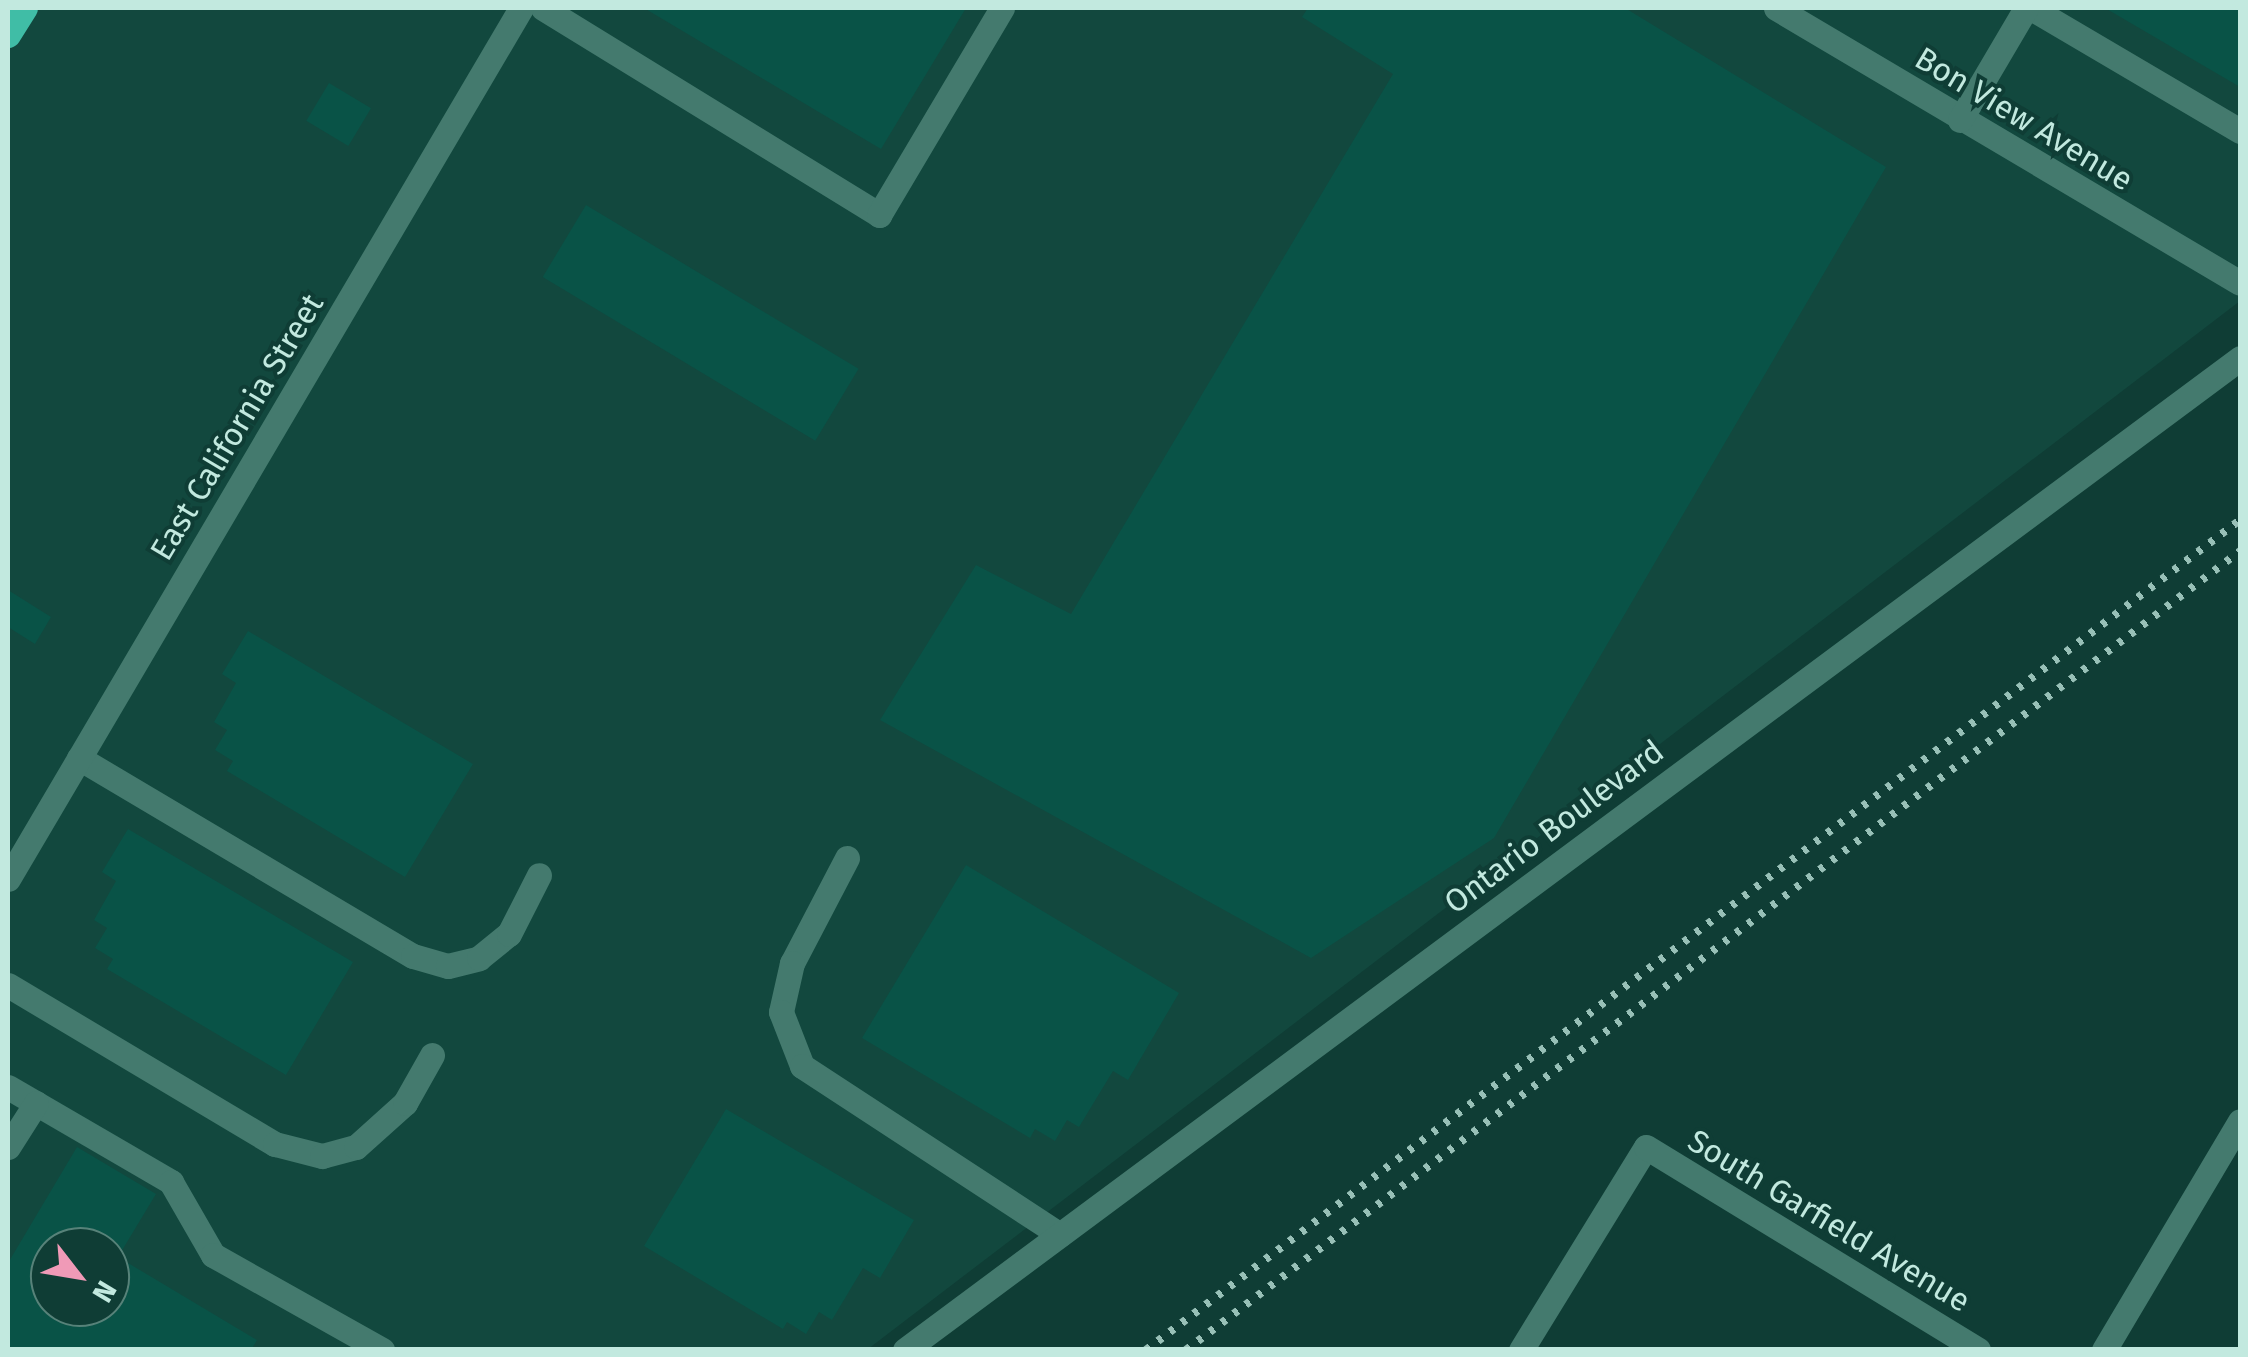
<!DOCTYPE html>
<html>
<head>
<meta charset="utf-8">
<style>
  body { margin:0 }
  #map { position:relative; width:2248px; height:1357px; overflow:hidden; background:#0f3d35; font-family:"Fira Sans",sans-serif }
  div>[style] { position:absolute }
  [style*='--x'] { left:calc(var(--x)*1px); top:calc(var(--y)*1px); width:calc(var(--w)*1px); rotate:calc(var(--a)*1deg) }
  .built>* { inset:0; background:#12483e }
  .building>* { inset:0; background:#095347; transform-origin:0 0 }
  .minor>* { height:25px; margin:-12.5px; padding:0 12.5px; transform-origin:12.5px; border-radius:12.5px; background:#447a6e }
  .major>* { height:25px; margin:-12.5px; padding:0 12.5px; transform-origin:12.5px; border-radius:12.5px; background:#40bda6 }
  .rail>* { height:8px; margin-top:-4px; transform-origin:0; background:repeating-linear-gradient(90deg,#98c0b7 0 5px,transparent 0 15px) }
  span { translate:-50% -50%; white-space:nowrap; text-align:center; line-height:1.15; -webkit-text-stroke:8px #0f3d35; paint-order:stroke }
  .street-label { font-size:32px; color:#c2e9df }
  .frame { position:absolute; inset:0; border:10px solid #c2e9df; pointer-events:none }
  .north { position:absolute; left:30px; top:1227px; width:100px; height:100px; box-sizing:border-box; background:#0f3d35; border:2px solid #578279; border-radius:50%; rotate:121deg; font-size:28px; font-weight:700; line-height:40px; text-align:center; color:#c2e9df }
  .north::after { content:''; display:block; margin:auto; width:35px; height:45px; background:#f09ab7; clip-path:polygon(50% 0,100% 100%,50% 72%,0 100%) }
</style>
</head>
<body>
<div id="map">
  <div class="built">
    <i style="clip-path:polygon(evenodd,8px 8px,2240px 8px,2240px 301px,868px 1349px,8px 1350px,8px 8px,50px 1247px,110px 1247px,110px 1307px,50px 1307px,50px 1247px)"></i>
  </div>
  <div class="building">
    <i style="clip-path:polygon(644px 8px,966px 8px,881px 149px)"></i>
    <i style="clip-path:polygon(1308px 8px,1625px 8px,1886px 167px,1494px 838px,1311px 958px,880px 720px,976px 565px,1071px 614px,1393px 74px,1302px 17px)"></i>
    <i style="clip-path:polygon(2105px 8px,2240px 8px,2240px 87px)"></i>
    <i style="left:329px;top:83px;width:49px;height:44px;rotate:31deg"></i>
    <i style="left:586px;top:205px;width:318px;height:84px;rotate:31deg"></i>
    <i style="clip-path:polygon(8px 590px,51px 617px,35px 644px,8px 627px)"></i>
    <i style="clip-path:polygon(248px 631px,473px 764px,405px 877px,227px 771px,233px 761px,215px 750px,227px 730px,214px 722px,236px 683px,222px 674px)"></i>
    <i style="clip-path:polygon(128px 829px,353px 962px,286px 1075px,107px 969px,113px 959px,95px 948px,107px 928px,94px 920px,116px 881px,102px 872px)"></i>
    <i style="clip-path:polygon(966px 865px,1179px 993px,1128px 1080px,1113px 1071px,1079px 1127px,1067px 1120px,1055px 1141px,1035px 1129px,1030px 1138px,862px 1038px)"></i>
    <i style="clip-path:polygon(726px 1109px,914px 1220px,880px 1278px,863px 1268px,832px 1320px,819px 1312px,806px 1334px,787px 1322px,783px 1329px,644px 1246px)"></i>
    <i style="clip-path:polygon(evenodd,77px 1147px,156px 1194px,118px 1257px,257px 1340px,251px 1350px,8px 1350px,8px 1263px,77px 1147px,50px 1247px,110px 1247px,110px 1307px,50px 1307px,50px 1247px)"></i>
  </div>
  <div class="minor">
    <i style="--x:543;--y:8;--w:395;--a:31.6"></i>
    <i style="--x:879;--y:215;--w:241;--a:-59.3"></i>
    <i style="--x:1776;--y:8;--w:539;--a:30.65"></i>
    <i style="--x:2031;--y:8;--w:243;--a:30.5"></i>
    <i style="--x:1960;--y:120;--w:130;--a:-59.5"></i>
    <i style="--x:79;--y:758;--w:388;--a:30.7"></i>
    <i style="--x:413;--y:956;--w:36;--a:16"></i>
    <i style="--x:448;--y:966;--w:32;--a:-14"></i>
    <i style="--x:479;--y:958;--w:38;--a:-39"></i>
    <i style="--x:509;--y:934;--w:66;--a:-63"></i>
    <i style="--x:847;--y:858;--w:119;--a:117.6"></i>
    <i style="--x:792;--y:963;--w:50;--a:102.7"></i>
    <i style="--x:781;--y:1012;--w:58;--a:68.7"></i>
    <i style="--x:802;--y:1066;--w:308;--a:33.2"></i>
    <i style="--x:8;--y:879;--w:1011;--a:-59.5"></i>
    <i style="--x:8;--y:985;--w:311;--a:30.8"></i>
    <i style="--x:275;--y:1144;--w:49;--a:14.3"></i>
    <i style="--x:322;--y:1156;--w:35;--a:-15"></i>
    <i style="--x:356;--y:1147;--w:66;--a:-41.9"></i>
    <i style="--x:405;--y:1103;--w:55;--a:-60.6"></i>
    <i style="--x:8;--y:1087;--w:189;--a:30.2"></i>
    <i style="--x:171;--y:1182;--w:84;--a:60.1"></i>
    <i style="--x:213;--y:1255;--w:194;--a:29.3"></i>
    <i style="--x:8;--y:1147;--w:52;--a:-57.5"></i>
    <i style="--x:905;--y:1350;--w:1663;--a:-36.61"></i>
    <i style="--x:1521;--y:1350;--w:238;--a:-58.4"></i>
    <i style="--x:1646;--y:1147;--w:389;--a:31.4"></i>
    <i style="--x:2104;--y:1350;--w:266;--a:-59.3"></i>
  </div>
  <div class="major">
    <i style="--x:8;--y:35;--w:32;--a:-58"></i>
  </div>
  <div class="rail">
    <i style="--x:1146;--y:1350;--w:1373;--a:-37.19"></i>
    <i style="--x:1186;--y:1350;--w:1323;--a:-37.16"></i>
  </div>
  <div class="street-label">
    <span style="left:2024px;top:119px;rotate:31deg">Bon View Avenue</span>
    <span style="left:237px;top:427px;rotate:-59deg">East California Street</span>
    <span style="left:1554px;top:827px;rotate:-37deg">Ontario Boulevard</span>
    <span style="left:1829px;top:1221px;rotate:31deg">South Garfield Avenue</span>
  </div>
  <div class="frame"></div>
  <div class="north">N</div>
</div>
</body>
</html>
